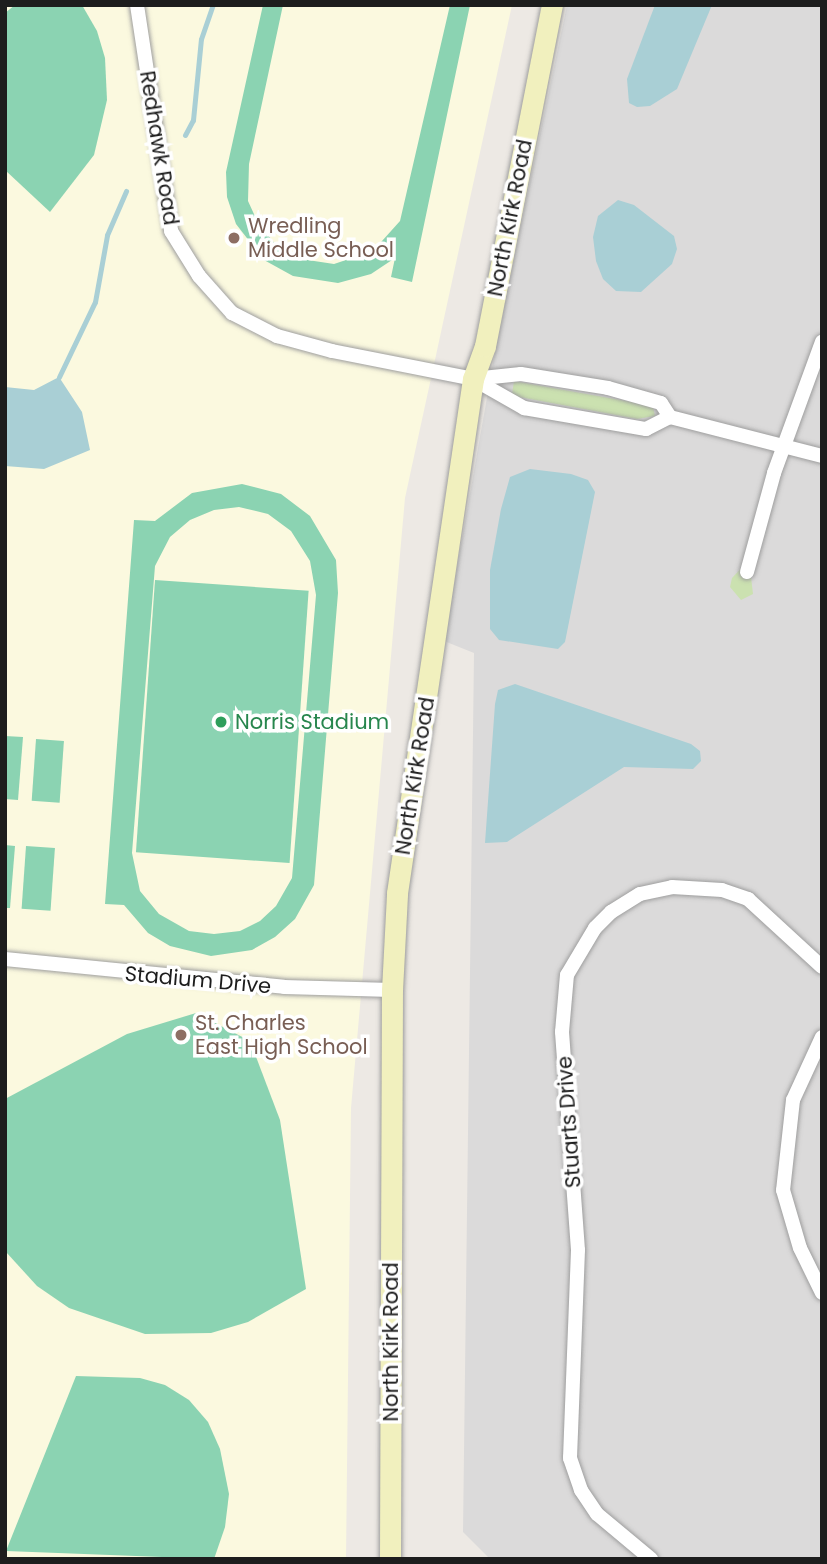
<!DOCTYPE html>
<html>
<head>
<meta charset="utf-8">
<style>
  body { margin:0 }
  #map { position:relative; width:827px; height:1564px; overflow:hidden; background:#ede9e4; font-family:Poppins,sans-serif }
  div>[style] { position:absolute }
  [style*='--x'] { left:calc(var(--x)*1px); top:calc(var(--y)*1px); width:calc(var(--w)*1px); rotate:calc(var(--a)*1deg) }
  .residential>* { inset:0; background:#dbdada }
  .education>* { inset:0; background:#fbf9df }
  .grass>* { inset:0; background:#cbe1b0 }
  .pitch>* { inset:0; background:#8bd3b2; transform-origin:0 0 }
  .water>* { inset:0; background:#a9cfd5 }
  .stream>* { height:5px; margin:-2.5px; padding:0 2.5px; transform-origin:2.5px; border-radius:2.5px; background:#a9cfd5 }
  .roads { filter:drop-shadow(0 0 2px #9e9e9e) drop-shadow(0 0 2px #9e9e9e) }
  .minor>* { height:14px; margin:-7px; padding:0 7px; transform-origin:7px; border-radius:7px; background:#fff }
  .secondary>* { height:21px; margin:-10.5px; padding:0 10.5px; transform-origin:10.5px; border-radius:10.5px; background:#f1f0be }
  .dots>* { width:19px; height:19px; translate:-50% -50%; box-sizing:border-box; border:4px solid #fff; border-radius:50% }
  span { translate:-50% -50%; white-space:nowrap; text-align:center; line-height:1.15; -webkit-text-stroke:7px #fff; paint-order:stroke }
  .street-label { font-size:21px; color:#1d1d1d }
  .education-label { font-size:21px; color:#785e54 }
  .left { translate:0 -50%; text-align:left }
  .leisure-label { font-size:21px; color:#27864d }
  .frame { position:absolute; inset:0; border:7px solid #1d1d1d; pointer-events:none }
</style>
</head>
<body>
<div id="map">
  <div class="residential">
    <i style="clip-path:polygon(567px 5px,822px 5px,822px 1559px,490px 1559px,463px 1532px,474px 653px,444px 641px,498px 335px)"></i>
  </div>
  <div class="education">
    <i style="clip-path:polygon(5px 5px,512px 5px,405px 498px,351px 1108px,346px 1559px,5px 1559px)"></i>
  </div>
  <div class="grass">
    <i style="clip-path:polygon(514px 381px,643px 404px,653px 407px,655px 416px,637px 419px,519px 397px,512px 394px)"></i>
    <i style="clip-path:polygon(749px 560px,753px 594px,741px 600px,730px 587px,732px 578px)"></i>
  </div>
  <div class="pitch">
    <i style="clip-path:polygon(15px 5px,82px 5px,97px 31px,105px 58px,107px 100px,94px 155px,50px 212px,5px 170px,5px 13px)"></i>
    <i style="clip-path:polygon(263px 5px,283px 5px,249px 164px,248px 201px,258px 223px,276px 245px,301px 259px,334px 264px,373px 251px,400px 221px,450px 5px,470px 5px,412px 282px,391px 277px,395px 258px,371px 274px,338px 283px,293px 276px,264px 260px,236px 224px,227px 197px,226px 172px)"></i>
    <i style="clip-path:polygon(evenodd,242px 484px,281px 494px,310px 516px,336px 560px,338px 593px,314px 885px,295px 919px,275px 937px,252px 950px,211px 956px,170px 946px,148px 933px,124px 905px,105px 904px,134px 520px,155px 521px,192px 493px,242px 484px,239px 507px,268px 514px,291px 531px,310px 561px,316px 595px,292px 878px,276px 906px,260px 921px,240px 931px,214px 934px,189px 931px,159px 914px,140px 891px,132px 853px,155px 566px,170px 537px,190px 520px,214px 510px,239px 507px)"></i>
    <i style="left:155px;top:580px;width:154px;height:273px;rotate:4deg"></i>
    <i style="clip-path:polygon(5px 736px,23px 737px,18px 800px,5px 799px)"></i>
    <i style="left:36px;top:739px;width:28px;height:62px;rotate:4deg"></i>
    <i style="clip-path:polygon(5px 845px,15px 846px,10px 908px,5px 908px)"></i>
    <i style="left:26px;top:846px;width:29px;height:63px;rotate:4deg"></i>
    <i style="clip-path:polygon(196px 1013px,250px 1041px,280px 1120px,306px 1289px,248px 1322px,211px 1333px,145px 1334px,69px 1308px,37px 1286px,6px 1252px,5px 1099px,127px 1034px)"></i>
    <i style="clip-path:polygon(76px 1376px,140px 1378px,165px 1385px,189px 1400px,208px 1422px,220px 1449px,229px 1494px,225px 1527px,214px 1559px,6px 1551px)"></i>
  </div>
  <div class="water">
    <i style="clip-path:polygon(655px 5px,712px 5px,677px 89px,650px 106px,637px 107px,629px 103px,627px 79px)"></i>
    <i style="clip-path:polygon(618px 200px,634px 205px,674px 236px,677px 249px,672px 264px,641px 292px,616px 291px,603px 279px,596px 261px,593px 237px,598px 216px)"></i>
    <i style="clip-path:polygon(59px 377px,82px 412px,90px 450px,44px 469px,5px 466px,5px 387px,34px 390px)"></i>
    <i style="clip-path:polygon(530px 469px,571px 474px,588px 480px,595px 492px,565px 642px,558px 649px,499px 640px,490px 629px,490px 570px,501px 509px,510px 477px)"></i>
    <i style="clip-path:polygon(515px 684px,691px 744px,700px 751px,701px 761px,693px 769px,624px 767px,507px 842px,485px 843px,495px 704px,498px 690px)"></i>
  </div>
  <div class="stream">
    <i style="--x:185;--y:135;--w:17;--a:-62"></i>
    <i style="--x:193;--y:120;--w:81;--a:-84.4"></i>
    <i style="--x:201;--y:39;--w:36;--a:-71"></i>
    <i style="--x:59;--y:377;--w:83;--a:-64.4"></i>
    <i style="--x:95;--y:302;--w:68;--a:-79.8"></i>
    <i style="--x:107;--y:235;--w:48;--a:-66.6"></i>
  </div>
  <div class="roads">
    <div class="minor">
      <i style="--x:137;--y:5;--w:229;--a:81.4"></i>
      <i style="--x:171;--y:231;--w:53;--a:58.1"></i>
      <i style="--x:199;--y:276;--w:50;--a:48.3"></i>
      <i style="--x:232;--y:313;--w:51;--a:27.1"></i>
      <i style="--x:277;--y:336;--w:57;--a:15.3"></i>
      <i style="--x:332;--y:351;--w:144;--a:11.2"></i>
      <i style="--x:473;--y:379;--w:48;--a:-5.9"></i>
      <i style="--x:521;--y:374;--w:88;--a:9.1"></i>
      <i style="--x:608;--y:388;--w:55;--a:15.8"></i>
      <i style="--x:661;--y:403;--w:17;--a:57"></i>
      <i style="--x:670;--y:417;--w:157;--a:14.4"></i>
      <i style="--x:473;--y:379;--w:59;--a:29.6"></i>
      <i style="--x:524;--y:408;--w:124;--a:9.8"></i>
      <i style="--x:646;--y:429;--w:27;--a:-27"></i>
      <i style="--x:747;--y:572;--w:103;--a:-74.7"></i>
      <i style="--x:774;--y:473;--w:140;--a:-69.9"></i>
      <i style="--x:5;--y:959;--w:280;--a:5.7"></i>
      <i style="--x:284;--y:987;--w:108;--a:1.6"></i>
      <i style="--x:822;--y:1037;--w:69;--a:114.7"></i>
      <i style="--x:793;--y:1100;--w:91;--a:96.3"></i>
      <i style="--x:783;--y:1190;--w:60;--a:73.7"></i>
      <i style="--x:800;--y:1248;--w:50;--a:63.9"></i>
      <i style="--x:651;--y:1559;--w:70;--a:-140.2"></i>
      <i style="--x:597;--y:1514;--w:29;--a:-124"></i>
      <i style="--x:581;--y:1490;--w:34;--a:-109"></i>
      <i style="--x:570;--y:1458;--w:208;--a:-87.8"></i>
      <i style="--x:578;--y:1250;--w:219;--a:-94.2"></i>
      <i style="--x:562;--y:1032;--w:57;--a:-85"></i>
      <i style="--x:567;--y:975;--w:55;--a:-59.2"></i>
      <i style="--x:595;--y:928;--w:23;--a:-45"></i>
      <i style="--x:611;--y:912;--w:34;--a:-32"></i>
      <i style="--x:640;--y:894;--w:33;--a:-12"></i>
      <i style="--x:672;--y:887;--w:50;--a:3.4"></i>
      <i style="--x:722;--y:890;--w:28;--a:19"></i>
      <i style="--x:748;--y:899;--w:100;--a:42.6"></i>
    </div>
    <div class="secondary">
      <i style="--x:390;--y:1559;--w:569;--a:-89.8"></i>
      <i style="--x:392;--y:990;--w:97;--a:-87"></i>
      <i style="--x:397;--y:893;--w:520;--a:-81.59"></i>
      <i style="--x:473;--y:379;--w:35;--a:-70"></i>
      <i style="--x:485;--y:346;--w:348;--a:-78.9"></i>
    </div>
  </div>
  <div class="dots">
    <i style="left:234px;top:238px;background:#8d6e63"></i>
    <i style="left:221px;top:722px;background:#2e9e5b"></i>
    <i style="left:181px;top:1035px;background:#8d6e63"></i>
  </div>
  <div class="street-label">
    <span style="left:159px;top:148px;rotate:81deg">Redhawk Road</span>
    <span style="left:510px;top:218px;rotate:-79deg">North Kirk Road</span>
    <span style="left:415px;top:776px;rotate:-81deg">North Kirk Road</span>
    <span style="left:198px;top:980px;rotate:5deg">Stadium Drive</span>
    <span style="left:569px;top:1122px;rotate:-94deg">Stuarts Drive</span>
    <span style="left:391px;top:1342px;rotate:-90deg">North Kirk Road</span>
  </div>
  <div class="education-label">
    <span class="left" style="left:248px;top:238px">Wredling<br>Middle School</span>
    <span class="left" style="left:195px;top:1035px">St. Charles<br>East High School</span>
  </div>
  <div class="leisure-label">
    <span class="left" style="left:235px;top:722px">Norris Stadium</span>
  </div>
  <div class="frame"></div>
</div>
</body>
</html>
